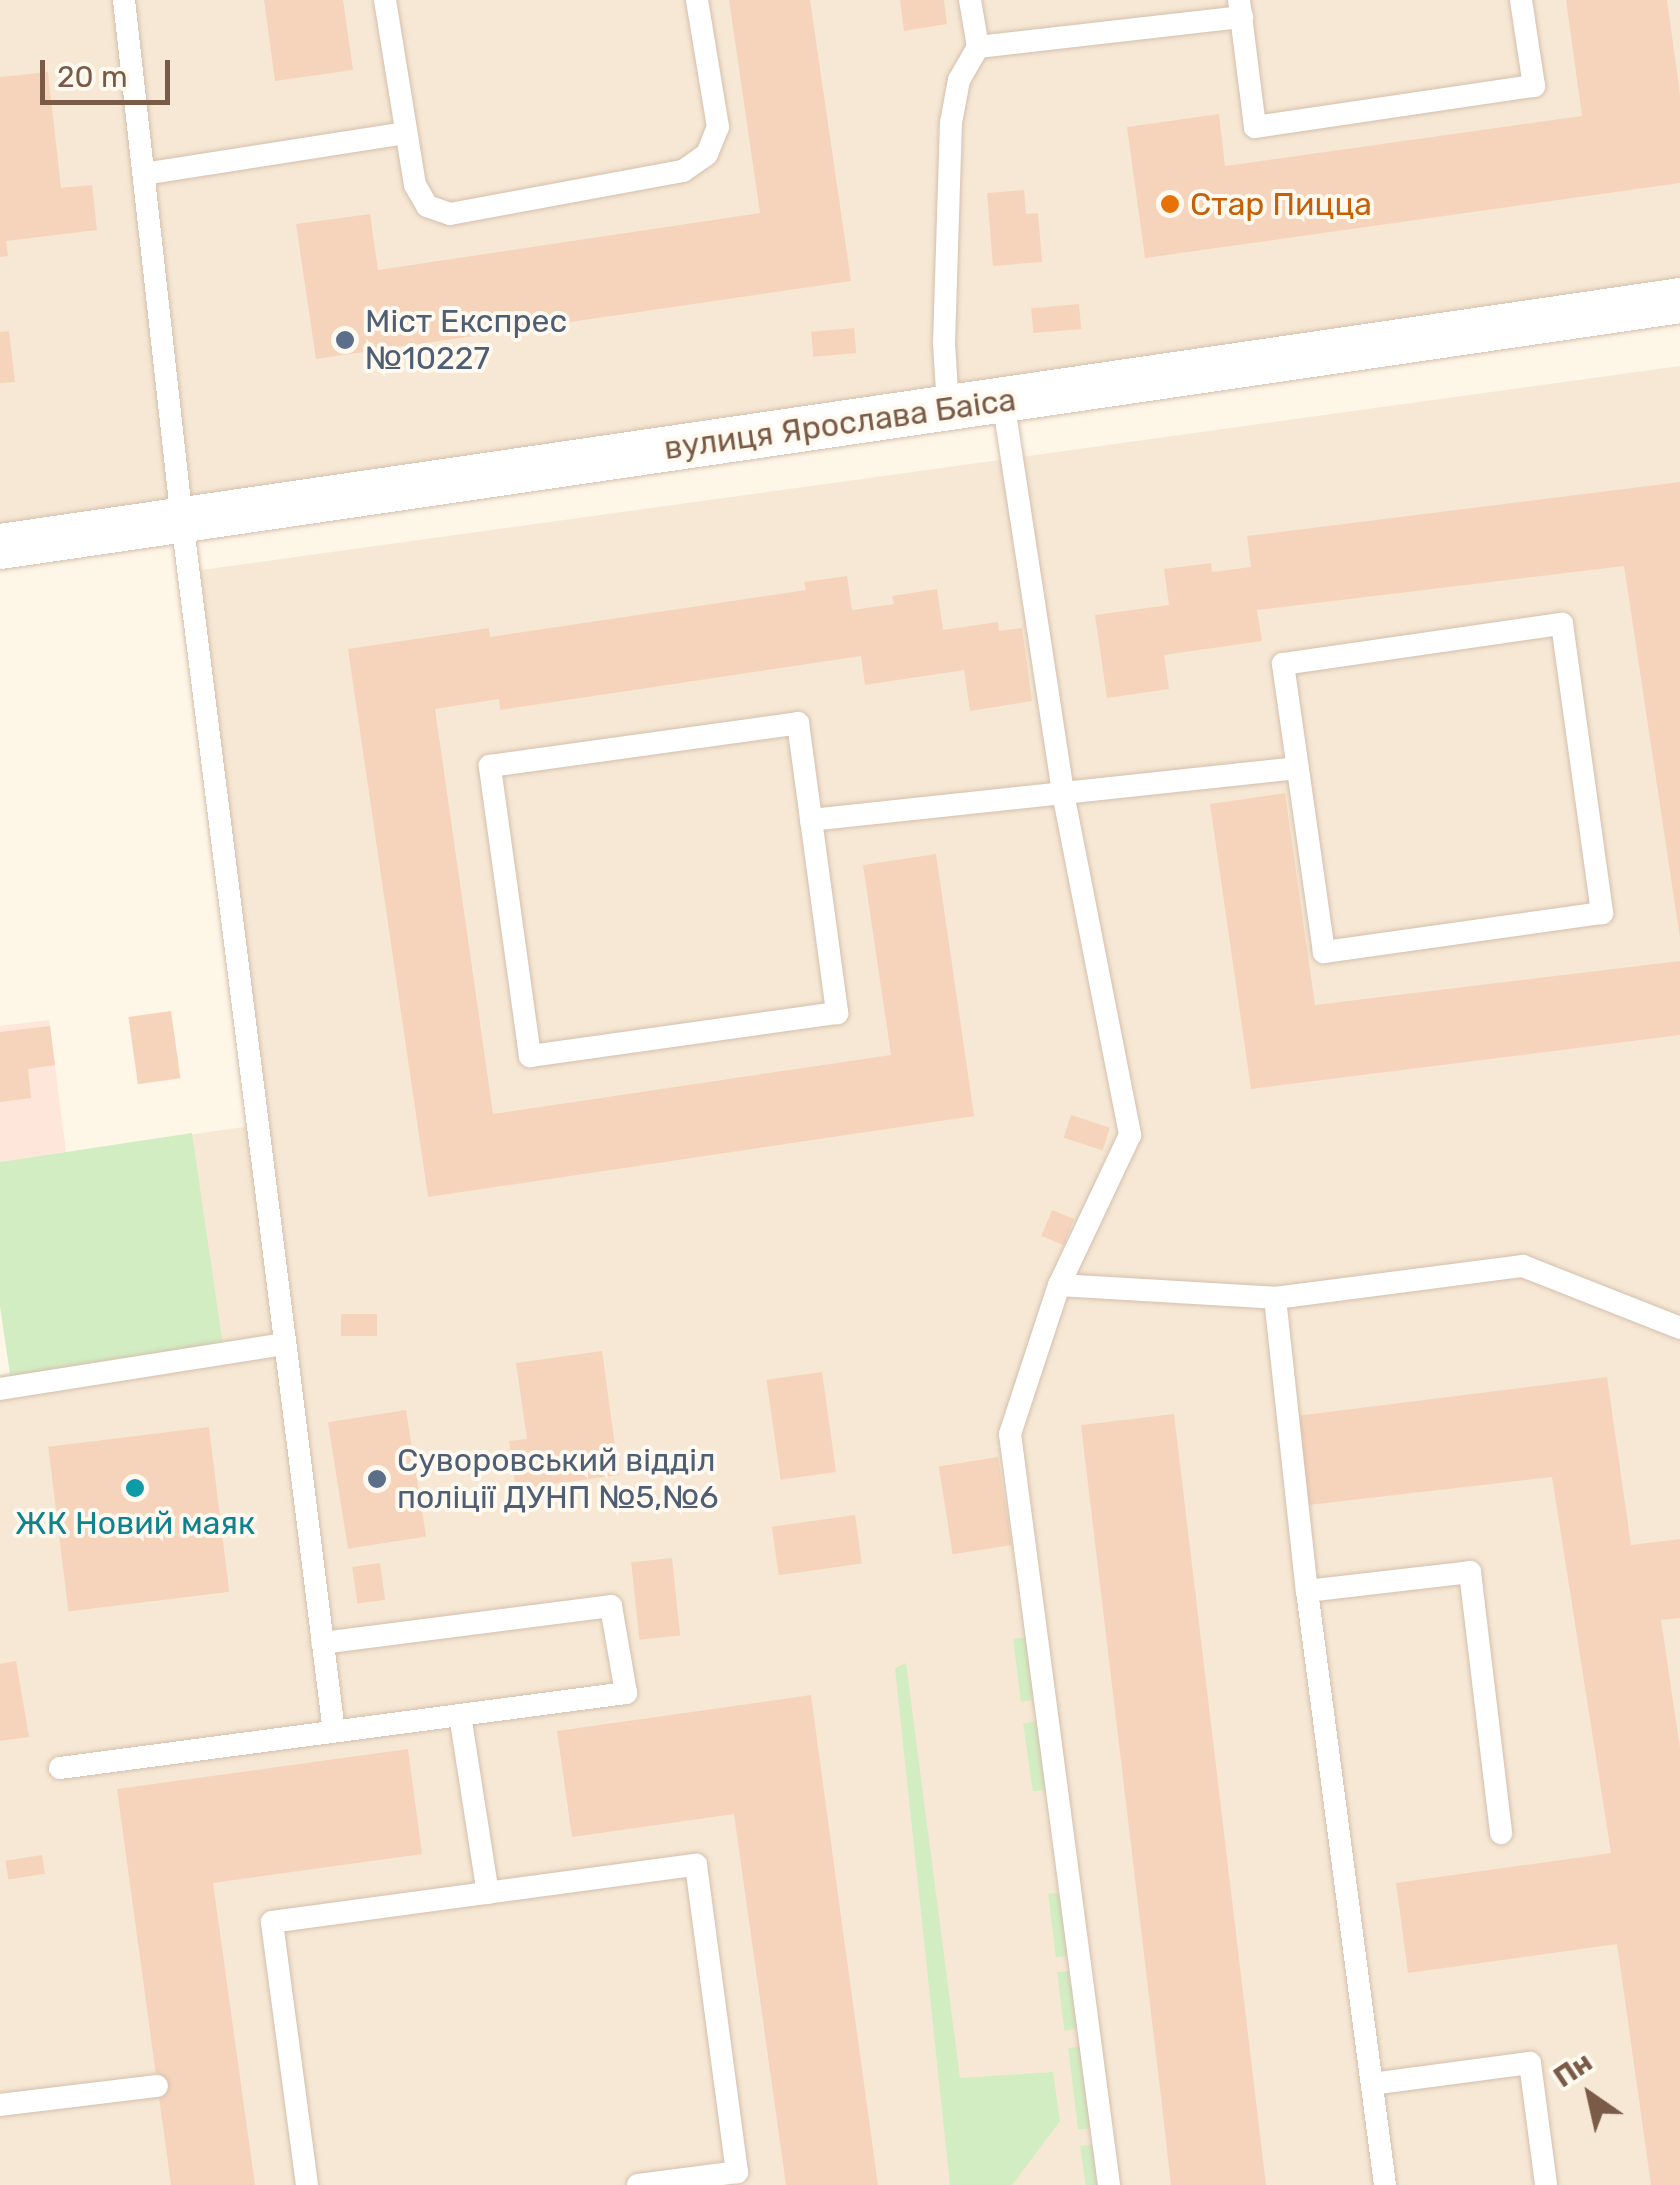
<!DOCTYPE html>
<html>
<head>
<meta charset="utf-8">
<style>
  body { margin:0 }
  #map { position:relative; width:1680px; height:2185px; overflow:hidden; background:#fef6e7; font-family:Rubik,sans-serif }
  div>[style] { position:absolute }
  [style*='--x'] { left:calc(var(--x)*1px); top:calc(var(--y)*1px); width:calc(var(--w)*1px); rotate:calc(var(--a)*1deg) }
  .residential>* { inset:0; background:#f6e8d4 }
  .commercial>* { inset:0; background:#ffe6da }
  .green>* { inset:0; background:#d3edc3; transform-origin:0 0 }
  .building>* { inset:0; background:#f6d4bc; transform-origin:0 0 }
  .roads { filter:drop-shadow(0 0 2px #d4bfae) drop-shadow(0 0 2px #d4bfae) }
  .lane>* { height:22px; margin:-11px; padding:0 11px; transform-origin:11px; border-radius:11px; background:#fff }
  .street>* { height:45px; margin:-22.5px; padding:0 22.5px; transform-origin:22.5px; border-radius:22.5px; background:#fff }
  .dots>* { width:28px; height:28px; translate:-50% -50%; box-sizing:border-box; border:5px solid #fff9ef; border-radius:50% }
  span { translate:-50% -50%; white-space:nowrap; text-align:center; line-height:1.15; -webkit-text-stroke:8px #fff9ef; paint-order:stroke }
  .food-label { font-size:32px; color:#c56008 }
  .left { translate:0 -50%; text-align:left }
  .service-label { font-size:32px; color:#4e5e75 }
  .street-label { font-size:32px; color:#7a5b48 }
  .culture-label { font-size:32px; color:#0d838f }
  .north { position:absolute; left:1540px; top:2045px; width:100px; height:100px; -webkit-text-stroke:8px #fff9ef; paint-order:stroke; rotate:326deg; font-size:28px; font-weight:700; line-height:40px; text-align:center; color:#7a5b48 }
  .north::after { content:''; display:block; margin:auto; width:35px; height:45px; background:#7a5b48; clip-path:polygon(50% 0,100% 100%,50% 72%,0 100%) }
  .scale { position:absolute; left:40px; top:60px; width:130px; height:45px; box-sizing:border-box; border:5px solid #7a5b48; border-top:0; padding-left:12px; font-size:30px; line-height:35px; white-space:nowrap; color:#7a5b48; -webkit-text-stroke:8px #fff9ef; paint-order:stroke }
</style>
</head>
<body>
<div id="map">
  <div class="residential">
    <i style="clip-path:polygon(0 0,1680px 0,1680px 286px,0 531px)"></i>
    <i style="clip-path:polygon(1680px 366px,1680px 2185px,0 2185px,0 1375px,10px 1373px,0 1306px,0 1162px,265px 1124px,195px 571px)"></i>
  </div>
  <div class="commercial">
    <i style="clip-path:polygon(49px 1020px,66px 1152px,0 1162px,0 1026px)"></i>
  </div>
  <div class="green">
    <i style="clip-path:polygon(192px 1133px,224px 1353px,12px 1387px,0 1306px,0 1162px)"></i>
    <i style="left:1029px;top:1637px;width:63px;height:16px;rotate:83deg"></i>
    <i style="clip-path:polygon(906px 1663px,960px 2078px,1053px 2072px,1060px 2121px,1012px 2185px,950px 2185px,895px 1668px)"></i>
    <i style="left:1039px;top:1721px;width:69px;height:16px;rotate:82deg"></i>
    <i style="left:1063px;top:1892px;width:64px;height:15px;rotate:83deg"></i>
    <i style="left:1075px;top:1970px;width:59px;height:18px;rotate:83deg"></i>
    <i style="left:1085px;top:2046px;width:82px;height:17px;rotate:83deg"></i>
    <i style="left:1097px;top:2144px;width:41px;height:17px;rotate:82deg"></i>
  </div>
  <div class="building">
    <i style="clip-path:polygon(264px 0,343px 0,353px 70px,275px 81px)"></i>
    <i style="clip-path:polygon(729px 0,810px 0,851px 281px,316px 359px,296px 224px,370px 214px,378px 270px,760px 213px)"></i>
    <i style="clip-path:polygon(900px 0,944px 0,947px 24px,904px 31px)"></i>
    <i style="clip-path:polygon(1566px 0,1667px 0,1680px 94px,1680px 183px,1145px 258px,1127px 127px,1219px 114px,1225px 166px,1582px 116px)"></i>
    <i style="clip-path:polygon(48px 72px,61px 188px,92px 185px,97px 230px,6px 241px,8px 256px,0 257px,0 77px)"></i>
    <i style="clip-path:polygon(1024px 190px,1026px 214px,1038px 213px,1042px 262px,993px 266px,987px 193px)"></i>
    <i style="left:1079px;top:304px;width:25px;height:48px;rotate:85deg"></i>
    <i style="left:854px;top:328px;width:25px;height:43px;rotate:85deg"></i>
    <i style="clip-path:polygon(9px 331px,15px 382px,0 383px,0 332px)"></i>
    <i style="clip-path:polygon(1680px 482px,1680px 938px,1624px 566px,1257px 610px,1262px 641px,1164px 655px,1169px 689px,1107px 698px,1095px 615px,1169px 605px,1164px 569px,1211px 563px,1212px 572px,1251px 567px,1247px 536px)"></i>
    <i style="clip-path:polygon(847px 576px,852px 610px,894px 604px,892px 596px,937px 589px,943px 630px,998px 622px,999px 631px,1022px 628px,1032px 701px,970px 711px,964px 670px,865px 685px,861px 656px,500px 710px,499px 699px,435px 709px,493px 1114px,891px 1055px,863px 865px,936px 854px,974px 1116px,428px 1197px,348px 649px,489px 628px,490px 637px,786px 593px,806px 590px,804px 582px)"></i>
    <i style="clip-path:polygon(1285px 793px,1315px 1005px,1680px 961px,1680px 1035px,1251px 1089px,1210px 804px)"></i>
    <i style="left:171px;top:1011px;width:68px;height:43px;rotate:82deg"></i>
    <i style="clip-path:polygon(50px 1026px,55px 1065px,28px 1069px,31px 1098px,0 1102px,0 1032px)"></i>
    <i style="left:1071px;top:1115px;width:41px;height:24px;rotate:18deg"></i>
    <i style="left:1052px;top:1210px;width:24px;height:28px;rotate:22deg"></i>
    <i style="left:377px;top:1314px;width:22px;height:36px;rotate:90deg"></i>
    <i style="clip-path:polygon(602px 1351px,619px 1475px,516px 1489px,509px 1441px,527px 1439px,516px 1363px)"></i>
    <i style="left:822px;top:1372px;width:101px;height:56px;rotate:82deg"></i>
    <i style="clip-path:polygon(1607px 1377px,1631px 1545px,1680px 1539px,1680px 1618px,1661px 1620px,1680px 1748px,1680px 2185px,1651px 2185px,1617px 1944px,1408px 1973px,1396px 1883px,1611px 1853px,1552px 1477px,1308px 1505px,1296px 1416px)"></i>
    <i style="left:406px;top:1410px;width:128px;height:79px;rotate:81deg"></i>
    <i style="clip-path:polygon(1174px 1414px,1266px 2185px,1171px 2185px,1161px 2097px,1081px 1425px)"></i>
    <i style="left:209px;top:1427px;width:166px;height:162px;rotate:83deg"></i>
    <i style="left:998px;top:1457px;width:89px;height:60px;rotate:81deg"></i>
    <i style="left:855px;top:1515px;width:49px;height:84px;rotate:82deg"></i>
    <i style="left:672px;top:1558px;width:78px;height:41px;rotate:84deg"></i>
    <i style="left:380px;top:1563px;width:37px;height:28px;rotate:82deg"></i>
    <i style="clip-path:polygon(16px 1661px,29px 1737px,0 1741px,0 1664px)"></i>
    <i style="clip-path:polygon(811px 1695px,842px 1924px,878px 2185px,786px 2185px,734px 1814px,572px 1837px,557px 1731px)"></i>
    <i style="clip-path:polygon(408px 1749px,422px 1854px,213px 1883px,255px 2185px,171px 2185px,117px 1789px)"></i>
    <i style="left:42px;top:1855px;width:19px;height:37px;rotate:81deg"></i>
  </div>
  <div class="roads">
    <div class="lane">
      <i style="--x:124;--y:0;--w:523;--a:83.64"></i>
      <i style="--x:182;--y:520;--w:1221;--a:82.85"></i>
      <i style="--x:385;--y:0;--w:187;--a:80.8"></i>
      <i style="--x:415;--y:185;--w:24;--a:60"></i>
      <i style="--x:427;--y:206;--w:24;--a:19"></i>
      <i style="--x:450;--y:214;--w:237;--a:-10.5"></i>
      <i style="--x:683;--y:171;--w:29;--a:-35"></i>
      <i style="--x:707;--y:154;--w:29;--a:-68"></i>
      <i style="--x:718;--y:127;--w:129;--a:-99.4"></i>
      <i style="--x:1239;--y:0;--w:128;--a:82.8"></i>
      <i style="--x:1255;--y:127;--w:282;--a:-8.4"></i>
      <i style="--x:1534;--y:86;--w:87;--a:-98.6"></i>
      <i style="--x:978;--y:47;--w:266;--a:-6.5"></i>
      <i style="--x:144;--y:174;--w:264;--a:-8.9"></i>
      <i style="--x:1003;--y:400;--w:398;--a:81.3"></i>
      <i style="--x:1063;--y:793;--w:349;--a:78.9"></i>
      <i style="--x:1130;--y:1135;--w:166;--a:115.3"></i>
      <i style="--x:1059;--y:1285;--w:157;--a:108.2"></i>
      <i style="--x:1010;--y:1434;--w:757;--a:82.49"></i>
      <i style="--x:948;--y:407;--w:63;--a:-93.6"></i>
      <i style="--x:944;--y:344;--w:221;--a:-88.2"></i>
      <i style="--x:951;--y:123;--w:44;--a:-79.5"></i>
      <i style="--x:959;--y:80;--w:38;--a:-60"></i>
      <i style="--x:978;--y:47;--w:48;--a:-99.7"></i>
      <i style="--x:1562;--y:624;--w:292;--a:82.1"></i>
      <i style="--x:1602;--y:913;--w:281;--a:172"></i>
      <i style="--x:1324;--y:952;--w:291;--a:-98.1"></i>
      <i style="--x:1283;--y:664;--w:282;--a:-8.2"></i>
      <i style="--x:798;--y:723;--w:293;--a:82.3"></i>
      <i style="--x:837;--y:1013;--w:310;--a:172"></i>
      <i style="--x:530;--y:1056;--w:293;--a:-97.9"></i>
      <i style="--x:490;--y:766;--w:311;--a:-7.9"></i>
      <i style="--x:811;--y:820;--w:488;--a:-6.1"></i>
      <i style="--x:1059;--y:1285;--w:216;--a:3.4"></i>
      <i style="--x:1275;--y:1298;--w:250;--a:-7.4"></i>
      <i style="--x:1523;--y:1266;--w:169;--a:21.5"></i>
      <i style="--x:1275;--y:1298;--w:295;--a:83.8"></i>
      <i style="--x:1307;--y:1591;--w:599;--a:82.52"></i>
      <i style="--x:0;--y:1389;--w:287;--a:-9"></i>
      <i style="--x:1307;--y:1591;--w:164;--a:-6.6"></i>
      <i style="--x:1470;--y:1572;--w:263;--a:83.2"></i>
      <i style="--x:460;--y:1715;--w:180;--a:81.1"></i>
      <i style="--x:60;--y:1768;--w:571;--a:-7.55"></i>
      <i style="--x:626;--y:1693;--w:88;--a:-99.8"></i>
      <i style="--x:611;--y:1606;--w:291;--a:172.7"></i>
      <i style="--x:1372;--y:2084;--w:159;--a:-7.6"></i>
      <i style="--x:1530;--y:2063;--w:123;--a:82.5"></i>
      <i style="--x:0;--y:2105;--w:158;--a:-6.9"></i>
      <i style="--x:307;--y:2185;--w:265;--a:-97.6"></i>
      <i style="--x:272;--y:1922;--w:428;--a:-7.7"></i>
      <i style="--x:696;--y:1865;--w:310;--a:82.4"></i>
      <i style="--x:737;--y:2172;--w:100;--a:172.5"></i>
    </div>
    <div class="street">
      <i style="--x:0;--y:546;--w:1698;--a:-8.33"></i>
    </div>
  </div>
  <div class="dots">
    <i style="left:1170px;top:204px;background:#e8710a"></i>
    <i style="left:345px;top:340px;background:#5c6f8a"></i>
    <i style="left:377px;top:1479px;background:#5c6f8a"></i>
    <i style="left:135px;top:1488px;background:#0f9aa8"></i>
  </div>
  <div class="food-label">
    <span class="left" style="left:1190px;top:204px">Стар Пицца</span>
  </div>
  <div class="service-label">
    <span class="left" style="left:365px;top:340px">Міст Експрес<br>№10227</span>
    <span class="left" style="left:397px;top:1479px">Суворовський відділ<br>поліції ДУНП №5,№6</span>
  </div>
  <div class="street-label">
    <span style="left:840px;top:424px;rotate:-8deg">вулиця Ярослава Баіса</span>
  </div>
  <div class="culture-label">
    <span style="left:135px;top:1523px">ЖК Новий маяк</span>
  </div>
  <div class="north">Пн</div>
  <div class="scale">20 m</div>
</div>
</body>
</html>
